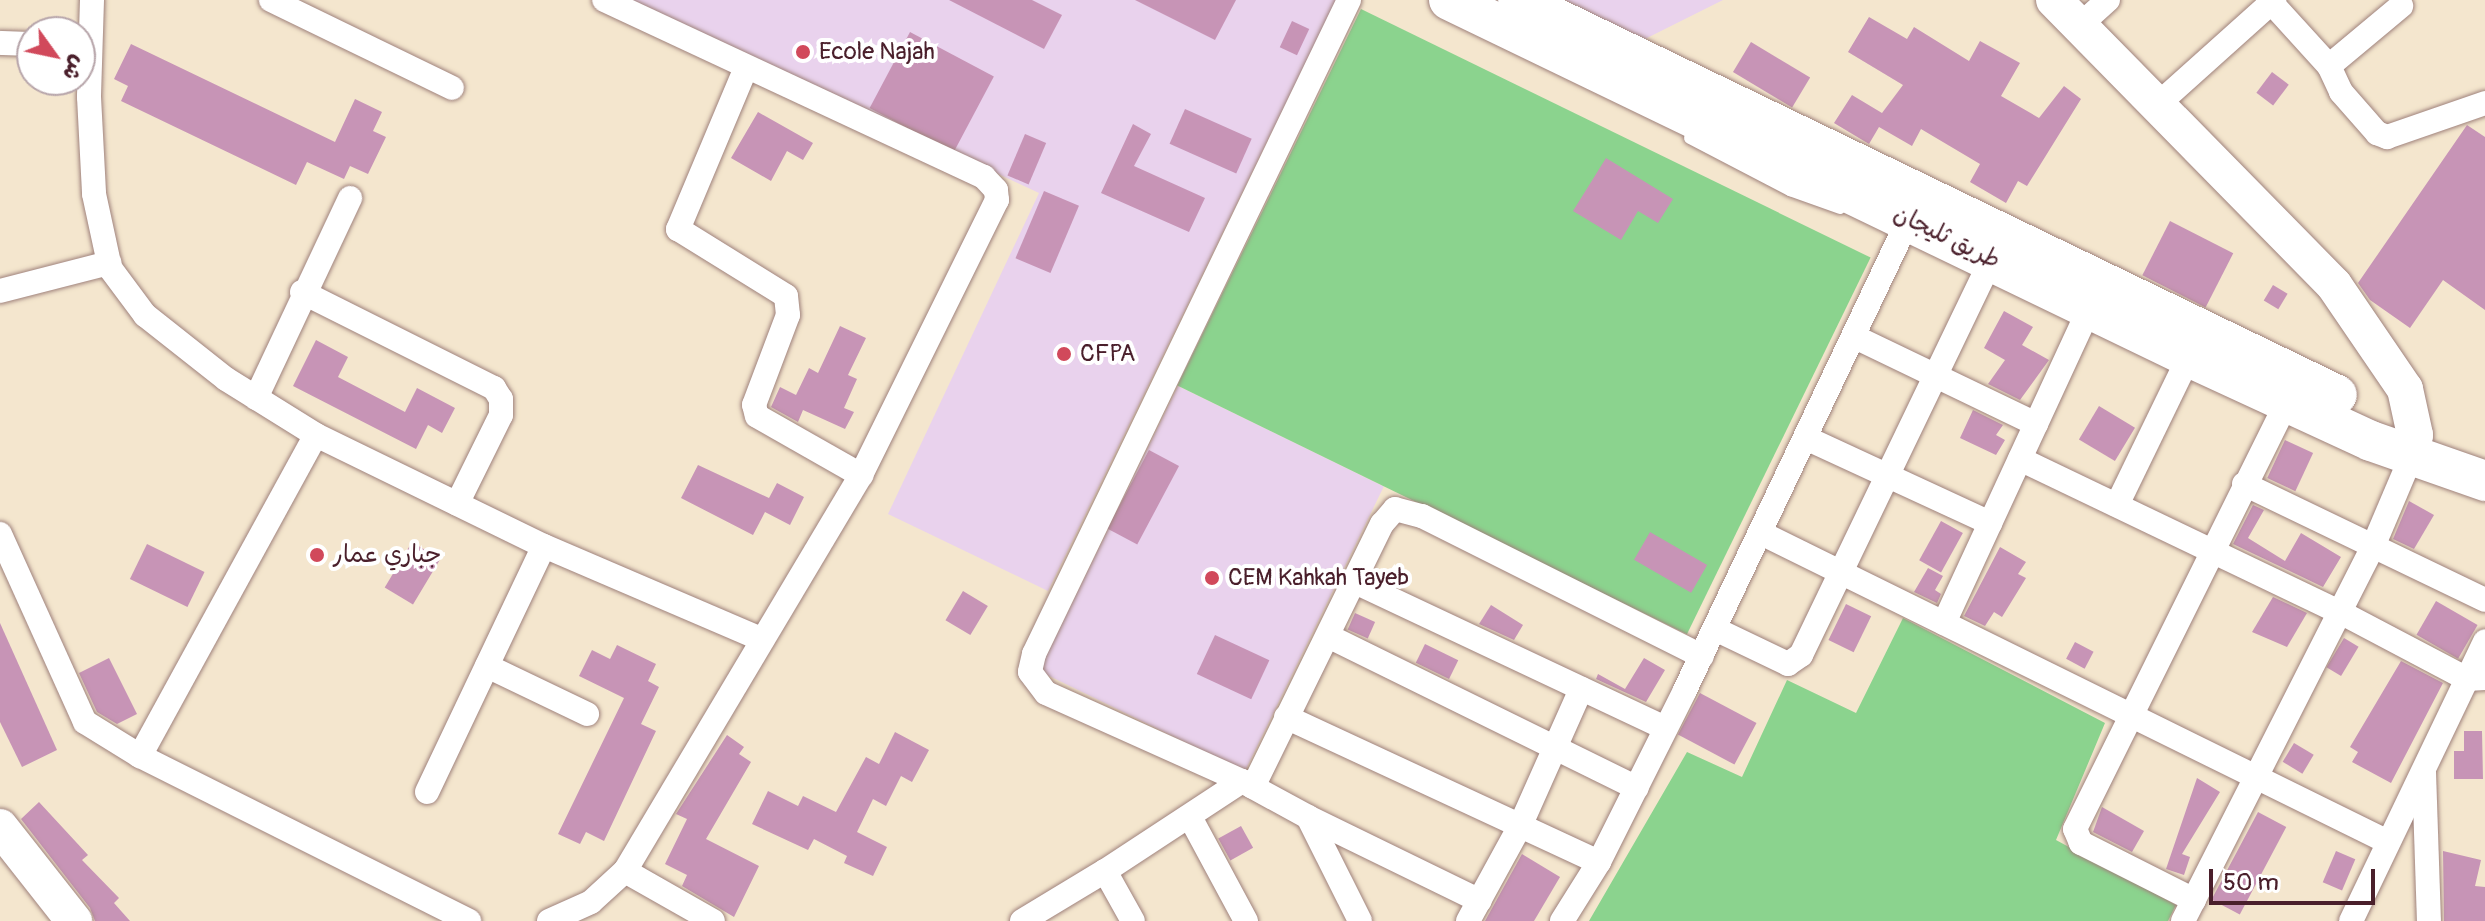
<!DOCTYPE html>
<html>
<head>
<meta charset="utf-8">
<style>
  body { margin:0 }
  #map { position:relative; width:2485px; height:921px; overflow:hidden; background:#f4e6ce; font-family:Pangolin,"Playpen Sans Arabic",sans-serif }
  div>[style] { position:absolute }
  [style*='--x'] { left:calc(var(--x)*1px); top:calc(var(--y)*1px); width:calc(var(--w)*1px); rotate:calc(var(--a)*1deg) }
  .built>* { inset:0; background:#e9d2ed; transform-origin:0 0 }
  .green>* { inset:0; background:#8bd38e; transform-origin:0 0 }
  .building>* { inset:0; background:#c794b6; transform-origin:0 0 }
  .roads { filter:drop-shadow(0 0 2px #9f827c) drop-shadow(0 0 2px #9f827c) }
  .lane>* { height:12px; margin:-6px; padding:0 6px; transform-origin:6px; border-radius:6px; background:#fff }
  .street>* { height:24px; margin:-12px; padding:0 12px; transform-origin:12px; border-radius:12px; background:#fff }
  .secondary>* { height:36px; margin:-18px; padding:0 18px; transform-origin:18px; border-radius:18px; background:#fff }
  .primary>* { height:40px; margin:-20px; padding:0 20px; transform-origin:20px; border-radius:20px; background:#fff }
  .dots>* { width:22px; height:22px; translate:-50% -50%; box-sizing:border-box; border:4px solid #fff; border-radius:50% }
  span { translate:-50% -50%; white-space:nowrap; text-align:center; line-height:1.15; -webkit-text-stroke:8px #fff; paint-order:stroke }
  .poi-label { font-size:24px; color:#4a1f2b }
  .left { translate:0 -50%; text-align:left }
  .street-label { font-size:24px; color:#4a1f2b }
  .north { position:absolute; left:16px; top:16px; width:80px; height:80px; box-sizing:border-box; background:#fff; border:2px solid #b7a5aa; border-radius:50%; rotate:123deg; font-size:22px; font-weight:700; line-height:32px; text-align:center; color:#4a1f2b }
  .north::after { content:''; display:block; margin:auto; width:28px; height:36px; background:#d1495b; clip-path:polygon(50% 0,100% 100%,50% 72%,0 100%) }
  .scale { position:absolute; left:2209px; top:869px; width:166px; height:36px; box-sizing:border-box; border:4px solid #4a1f2b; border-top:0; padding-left:10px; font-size:24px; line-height:28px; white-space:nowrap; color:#4a1f2b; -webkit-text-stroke:6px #fff; paint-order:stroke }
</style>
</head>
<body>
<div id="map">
  <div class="built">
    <i style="clip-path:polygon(627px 0,1336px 0,1048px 591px,888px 514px,1039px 193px)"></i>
    <i style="clip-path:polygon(1565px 0,1723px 0,1643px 40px)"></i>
    <i style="left:1178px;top:386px;width:229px;height:317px;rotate:26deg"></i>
  </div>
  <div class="green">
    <i style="left:1361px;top:9px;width:567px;height:419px;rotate:26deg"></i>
    <i style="clip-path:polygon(1903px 618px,2105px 723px,2056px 840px,2176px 905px,2168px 921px,1589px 921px,1687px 752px,1742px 777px,1787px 680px,1856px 713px)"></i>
  </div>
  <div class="building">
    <i style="clip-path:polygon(949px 0,1032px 0,1062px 15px,1044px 49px)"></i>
    <i style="clip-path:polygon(1135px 0,1236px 0,1215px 40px)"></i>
    <i style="clip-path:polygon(1869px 17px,1907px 39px,1914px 27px,1969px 61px,1980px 41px,2020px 63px,2001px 96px,2039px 118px,2064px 86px,2081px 99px,2027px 186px,2018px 181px,2006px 203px,1970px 182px,1980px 164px,1921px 129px,1912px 146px,1879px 127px,1869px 144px,1834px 123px,1852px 95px,1882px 113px,1903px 85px,1848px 52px)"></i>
    <i style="left:1292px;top:21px;width:19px;height:29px;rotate:25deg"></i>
    <i style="left:910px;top:32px;width:95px;height:86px;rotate:28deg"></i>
    <i style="left:1751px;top:42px;width:69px;height:35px;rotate:31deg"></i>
    <i style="clip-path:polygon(131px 44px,335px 142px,355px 99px,382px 112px,373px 131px,386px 137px,368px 174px,350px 166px,344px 179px,307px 162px,296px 185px,121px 101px,128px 86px,114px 79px)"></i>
    <i style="left:2272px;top:72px;width:21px;height:26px;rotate:37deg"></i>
    <i style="left:1185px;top:109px;width:73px;height:38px;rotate:24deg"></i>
    <i style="clip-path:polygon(758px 112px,813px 143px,803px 160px,787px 151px,771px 181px,731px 158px)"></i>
    <i style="clip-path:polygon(1133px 124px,1151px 134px,1134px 166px,1205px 198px,1189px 232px,1101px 193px)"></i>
    <i style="clip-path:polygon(2467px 125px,2485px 137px,2485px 310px,2443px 280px,2410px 328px,2370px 300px,2358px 283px)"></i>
    <i style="left:1025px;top:134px;width:23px;height:45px;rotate:23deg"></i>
    <i style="clip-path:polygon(1606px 158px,1673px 199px,1658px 223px,1638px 211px,1621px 240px,1573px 211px)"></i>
    <i style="left:1044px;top:191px;width:38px;height:73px;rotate:23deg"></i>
    <i style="left:2170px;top:221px;width:71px;height:61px;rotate:27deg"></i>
    <i style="left:2273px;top:285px;width:17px;height:18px;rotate:31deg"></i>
    <i style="clip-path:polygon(2004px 311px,2033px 327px,2022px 345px,2049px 360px,2020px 400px,1988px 384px,2005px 360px,1984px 348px)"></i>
    <i style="clip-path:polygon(840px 326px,866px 338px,848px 375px,857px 379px,844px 408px,854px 412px,845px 429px,803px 410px,798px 422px,771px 407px,780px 387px,796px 395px,809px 368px,818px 373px)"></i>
    <i style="clip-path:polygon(316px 340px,348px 357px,338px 377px,405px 412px,417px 388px,455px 408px,442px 433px,428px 425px,416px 449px,293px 386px)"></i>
    <i style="left:2099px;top:406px;width:42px;height:39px;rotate:31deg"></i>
    <i style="clip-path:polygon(1973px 410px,2003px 425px,1996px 435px,2005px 440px,1996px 455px,1960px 438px)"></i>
    <i style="left:2285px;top:440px;width:31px;height:42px;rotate:25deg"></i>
    <i style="left:1149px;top:450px;width:34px;height:89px;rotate:28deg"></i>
    <i style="clip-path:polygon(698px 465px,769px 498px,777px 483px,804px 497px,790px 525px,765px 512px,753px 535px,681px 498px)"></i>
    <i style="clip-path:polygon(2409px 501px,2434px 515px,2414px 549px,2393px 539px)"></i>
    <i style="clip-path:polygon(2253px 505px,2264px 510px,2248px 538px,2285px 561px,2301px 533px,2341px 557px,2323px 587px,2233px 544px)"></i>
    <i style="left:1941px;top:521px;width:25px;height:45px;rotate:29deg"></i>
    <i style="left:1650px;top:532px;width:66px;height:32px;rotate:30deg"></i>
    <i style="left:412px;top:542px;width:33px;height:53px;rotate:31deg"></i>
    <i style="left:147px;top:544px;width:64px;height:39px;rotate:26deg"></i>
    <i style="clip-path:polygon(2000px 547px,2026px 562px,2018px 574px,2026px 578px,2002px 617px,1994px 612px,1985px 626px,1964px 616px)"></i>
    <i style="clip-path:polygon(1928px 568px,1943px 576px,1935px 590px,1941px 594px,1937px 603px,1914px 592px)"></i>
    <i style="left:963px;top:591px;width:29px;height:34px;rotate:31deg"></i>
    <i style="clip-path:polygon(2273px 597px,2307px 613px,2287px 647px,2252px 632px)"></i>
    <i style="left:2436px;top:601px;width:48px;height:39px;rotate:30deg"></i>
    <i style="left:1846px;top:604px;width:28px;height:40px;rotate:26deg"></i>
    <i style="clip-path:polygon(1491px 605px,1523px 625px,1514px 640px,1479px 624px)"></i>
    <i style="left:1355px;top:613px;width:22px;height:18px;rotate:24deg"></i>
    <i style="clip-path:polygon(0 623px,57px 750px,22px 767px,0 722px)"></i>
    <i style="left:1215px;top:635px;width:60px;height:43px;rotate:25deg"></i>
    <i style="left:2344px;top:638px;width:17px;height:34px;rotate:31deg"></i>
    <i style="left:2075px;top:642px;width:21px;height:19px;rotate:28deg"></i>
    <i style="left:1425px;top:644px;width:37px;height:21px;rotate:26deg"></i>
    <i style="clip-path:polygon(617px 645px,656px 664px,648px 681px,659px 687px,641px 724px,656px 731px,604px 841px,586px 832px,580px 844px,558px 834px,624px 698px,579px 676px,592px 650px,610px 659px)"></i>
    <i style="clip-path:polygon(109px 658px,137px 714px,117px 724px,97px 712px,79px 673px)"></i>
    <i style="clip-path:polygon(1644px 658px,1665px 670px,1646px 702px,1596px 679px,1598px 674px,1625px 689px)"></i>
    <i style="clip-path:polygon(2401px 661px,2443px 683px,2391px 783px,2352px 762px,2358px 752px,2350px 747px)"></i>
    <i style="left:1700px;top:693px;width:64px;height:47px;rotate:28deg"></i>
    <i style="clip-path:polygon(2464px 731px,2482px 731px,2483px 779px,2454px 779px,2454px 751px,2464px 751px)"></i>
    <i style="clip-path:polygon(895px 732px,929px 750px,912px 782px,901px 776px,886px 806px,873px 799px,857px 832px,887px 847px,873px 876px,844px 863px,847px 856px,814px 839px,808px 850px,752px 824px,768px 791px,798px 806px,803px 796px,836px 812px,866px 757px,879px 764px)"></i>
    <i style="clip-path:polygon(727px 735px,744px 747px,739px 754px,751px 762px,706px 839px,759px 866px,734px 917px,682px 886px,687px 875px,665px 864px,687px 819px,676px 814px)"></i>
    <i style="left:2294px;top:743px;width:23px;height:22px;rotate:31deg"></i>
    <i style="clip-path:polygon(2197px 778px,2220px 792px,2182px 854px,2190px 857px,2184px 875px,2166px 869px)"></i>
    <i style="clip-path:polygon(39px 802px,88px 855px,82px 860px,119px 898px,114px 903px,130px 921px,95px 921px,90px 908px,21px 819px)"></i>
    <i style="clip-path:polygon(2102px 807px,2144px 831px,2132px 852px,2093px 832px)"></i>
    <i style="left:2258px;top:812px;width:32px;height:99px;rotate:28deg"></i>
    <i style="left:1241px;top:826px;width:25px;height:26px;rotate:61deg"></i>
    <i style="left:2336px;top:851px;width:21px;height:34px;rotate:23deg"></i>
    <i style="clip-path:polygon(2443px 851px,2481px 860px,2475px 886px,2485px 887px,2485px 921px,2444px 921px)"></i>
    <i style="clip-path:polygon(1522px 854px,1560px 877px,1534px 921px,1485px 921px)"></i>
  </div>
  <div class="roads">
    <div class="lane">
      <i style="--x:1690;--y:138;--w:113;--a:27.5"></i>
      <i style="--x:1790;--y:190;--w:53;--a:19.8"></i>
    </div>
    <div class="street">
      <i style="--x:92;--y:0;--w:97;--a:91.8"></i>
      <i style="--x:89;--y:97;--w:97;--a:87"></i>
      <i style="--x:94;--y:194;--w:76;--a:77.8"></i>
      <i style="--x:110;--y:268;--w:59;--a:53.3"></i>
      <i style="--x:145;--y:315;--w:103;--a:38.3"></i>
      <i style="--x:226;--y:379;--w:106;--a:31.9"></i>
      <i style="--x:316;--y:435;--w:254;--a:26"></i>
      <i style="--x:544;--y:546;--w:236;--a:23.2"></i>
      <i style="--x:271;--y:0;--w:201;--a:25.9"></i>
      <i style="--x:1349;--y:0;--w:726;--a:115.72"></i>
      <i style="--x:1034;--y:654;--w:18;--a:103"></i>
      <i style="--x:1030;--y:672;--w:26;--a:53"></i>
      <i style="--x:1046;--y:693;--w:215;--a:24.2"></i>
      <i style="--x:1242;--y:781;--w:75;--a:28.6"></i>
      <i style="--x:1308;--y:817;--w:116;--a:63.4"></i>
      <i style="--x:2269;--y:0;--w:89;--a:47.7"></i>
      <i style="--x:2329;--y:66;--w:29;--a:65"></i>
      <i style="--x:2341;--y:92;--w:55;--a:48.7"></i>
      <i style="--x:2377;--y:133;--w:11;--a:22"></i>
      <i style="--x:2387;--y:137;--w:104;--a:-19.1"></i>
      <i style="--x:2079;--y:26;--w:39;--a:-42"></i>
      <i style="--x:0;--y:43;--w:32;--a:2"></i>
      <i style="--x:2329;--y:66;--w:94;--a:-39.8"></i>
      <i style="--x:745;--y:70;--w:173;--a:112.8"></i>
      <i style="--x:678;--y:229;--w:127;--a:31.8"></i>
      <i style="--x:786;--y:296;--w:19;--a:84"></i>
      <i style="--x:788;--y:315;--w:96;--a:110.7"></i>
      <i style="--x:754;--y:405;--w:11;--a:75"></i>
      <i style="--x:757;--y:416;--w:120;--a:29.6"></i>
      <i style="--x:2156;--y:106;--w:159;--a:-41.9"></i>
      <i style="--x:0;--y:291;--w:113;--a:-14.4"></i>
      <i style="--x:302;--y:292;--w:215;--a:26.6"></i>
      <i style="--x:494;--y:388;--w:13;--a:58"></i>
      <i style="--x:501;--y:399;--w:16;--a:90"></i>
      <i style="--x:501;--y:415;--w:99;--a:116.3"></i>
      <i style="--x:1855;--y:337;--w:201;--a:25.7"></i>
      <i style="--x:256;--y:398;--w:221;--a:-64.8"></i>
      <i style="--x:1806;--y:438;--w:203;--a:24.8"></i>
      <i style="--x:2020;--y:459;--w:355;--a:25.6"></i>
      <i style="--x:2340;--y:612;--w:144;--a:27.8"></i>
      <i style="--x:2467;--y:679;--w:18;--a:-3"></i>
      <i style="--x:2244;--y:484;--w:267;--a:25.7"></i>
      <i style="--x:2117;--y:505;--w:165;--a:-64.1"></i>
      <i style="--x:1761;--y:533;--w:699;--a:26.24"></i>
      <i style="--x:0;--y:534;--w:206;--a:65.7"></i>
      <i style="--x:85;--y:722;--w:65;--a:31.7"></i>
      <i style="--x:140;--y:756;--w:368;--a:26.6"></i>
      <i style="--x:1355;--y:582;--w:343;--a:25.2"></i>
      <i style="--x:1944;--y:623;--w:346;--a:-65.2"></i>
      <i style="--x:1715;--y:629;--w:81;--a:25.6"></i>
      <i style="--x:1788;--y:664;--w:16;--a:-35"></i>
      <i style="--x:1801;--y:655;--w:441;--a:-64.3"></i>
      <i style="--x:1328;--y:636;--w:344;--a:26.2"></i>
      <i style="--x:487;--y:666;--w:111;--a:25.6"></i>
      <i style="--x:1286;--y:717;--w:345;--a:24.9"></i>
      <i style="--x:140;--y:756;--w:366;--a:-61.3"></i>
      <i style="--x:2424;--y:772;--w:149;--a:88.1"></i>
      <i style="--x:1253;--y:787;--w:293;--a:-63.9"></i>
      <i style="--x:1382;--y:524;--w:20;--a:-49"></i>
      <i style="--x:1395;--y:509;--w:28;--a:15"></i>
      <i style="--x:1422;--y:516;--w:313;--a:26.6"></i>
      <i style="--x:427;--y:792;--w:272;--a:-64.6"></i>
      <i style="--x:1190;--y:817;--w:118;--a:61.7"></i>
      <i style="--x:1308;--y:817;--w:191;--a:26"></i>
      <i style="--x:625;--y:871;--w:101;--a:29.6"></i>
      <i style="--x:1105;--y:871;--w:164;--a:-33.3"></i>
      <i style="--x:2194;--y:900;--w:127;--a:-153.2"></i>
      <i style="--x:2081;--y:843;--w:15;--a:-113"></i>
      <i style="--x:2075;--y:829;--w:479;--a:-63.6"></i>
      <i style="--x:549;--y:921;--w:46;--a:-24.3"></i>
      <i style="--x:591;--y:902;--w:46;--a:-42.4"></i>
      <i style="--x:625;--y:871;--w:461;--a:-59.2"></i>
      <i style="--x:861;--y:475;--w:307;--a:-63.7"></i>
      <i style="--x:997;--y:200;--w:10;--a:-96"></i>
      <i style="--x:996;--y:190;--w:18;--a:-133"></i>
      <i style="--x:984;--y:177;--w:419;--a:-155"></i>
      <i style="--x:1022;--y:921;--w:97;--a:-31.1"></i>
      <i style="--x:1105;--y:871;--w:57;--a:60.8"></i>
      <i style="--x:1468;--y:921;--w:111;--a:-61.3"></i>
      <i style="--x:1521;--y:824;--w:148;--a:-66"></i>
      <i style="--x:1562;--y:921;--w:70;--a:-57.9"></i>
      <i style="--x:1599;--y:862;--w:192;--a:-63.4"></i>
      <i style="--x:1685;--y:690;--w:531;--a:-64.59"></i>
      <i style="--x:2183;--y:921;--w:417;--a:-63.1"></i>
      <i style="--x:2372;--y:549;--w:100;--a:-67"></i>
      <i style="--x:2351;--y:921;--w:310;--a:-64.4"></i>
    </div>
    <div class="secondary">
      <i style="--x:2054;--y:0;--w:400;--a:45.5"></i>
      <i style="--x:2334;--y:285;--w:126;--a:55.7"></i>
      <i style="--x:2405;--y:389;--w:47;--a:77.7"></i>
      <i style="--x:2415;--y:435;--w:22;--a:100"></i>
      <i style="--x:0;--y:827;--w:120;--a:51.8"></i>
    </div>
    <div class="primary">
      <i style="--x:1449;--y:0;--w:822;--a:25.75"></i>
      <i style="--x:2189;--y:357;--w:200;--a:24.8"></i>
      <i style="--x:2371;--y:441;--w:121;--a:19.3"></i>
      <i style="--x:1518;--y:0;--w:909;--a:25.75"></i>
    </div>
  </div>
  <div class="dots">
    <i style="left:803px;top:52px;background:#d1495b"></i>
    <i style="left:1064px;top:354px;background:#d1495b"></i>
    <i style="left:317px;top:555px;background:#d1495b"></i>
    <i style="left:1212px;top:578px;background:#d1495b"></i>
  </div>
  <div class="poi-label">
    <span class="left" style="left:819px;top:52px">Ecole Najah</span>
    <span class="left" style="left:1080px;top:354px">CFPA</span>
    <span class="left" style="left:333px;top:555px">جباري عمار</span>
    <span class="left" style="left:1228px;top:578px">CEM Kahkah Tayeb</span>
  </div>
  <div class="street-label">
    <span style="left:1947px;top:237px;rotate:26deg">طريق ثليجان</span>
  </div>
  <div class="north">ش</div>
  <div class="scale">50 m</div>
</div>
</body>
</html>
